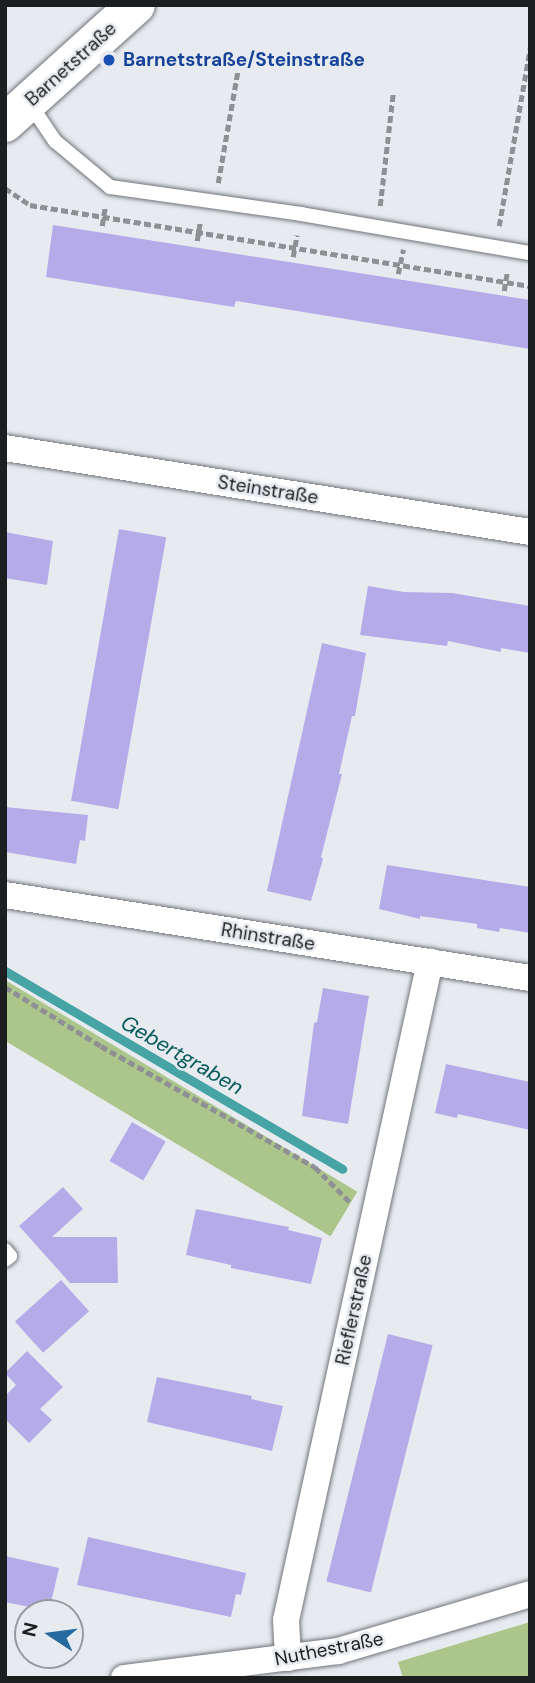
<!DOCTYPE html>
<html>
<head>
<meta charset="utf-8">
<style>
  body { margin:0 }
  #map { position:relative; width:535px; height:1683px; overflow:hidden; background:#e7ebf0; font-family:"DM Sans",sans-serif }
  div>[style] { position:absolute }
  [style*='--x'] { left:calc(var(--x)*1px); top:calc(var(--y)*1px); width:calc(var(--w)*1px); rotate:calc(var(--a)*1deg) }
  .green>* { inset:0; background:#abc58a; transform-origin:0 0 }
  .stream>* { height:9px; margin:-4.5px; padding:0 4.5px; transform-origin:4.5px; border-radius:4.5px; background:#47a4a5 }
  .building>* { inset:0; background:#b6abe9; transform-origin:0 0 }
  .path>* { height:4.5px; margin-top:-2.25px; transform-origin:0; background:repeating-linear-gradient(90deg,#8e9094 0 7px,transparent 0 10.5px) }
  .roads { filter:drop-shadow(0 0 2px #717479) drop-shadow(0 0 2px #717479) }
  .lane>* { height:14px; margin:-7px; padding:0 7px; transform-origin:7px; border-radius:7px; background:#fff }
  .street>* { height:26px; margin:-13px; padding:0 13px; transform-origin:13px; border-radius:13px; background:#fff }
  .secondary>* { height:38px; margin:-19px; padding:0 19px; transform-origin:19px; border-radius:19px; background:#fff }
  .dots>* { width:19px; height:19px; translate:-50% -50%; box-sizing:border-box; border:4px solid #e7ebf0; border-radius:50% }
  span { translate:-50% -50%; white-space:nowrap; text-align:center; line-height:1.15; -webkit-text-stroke:5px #e7ebf0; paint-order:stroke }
  .transit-label { font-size:19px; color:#164399; font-weight:700 }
  .left { translate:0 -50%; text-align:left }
  .street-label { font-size:19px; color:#1d1e20 }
  .water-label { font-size:21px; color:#075a5b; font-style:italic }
  .frame { position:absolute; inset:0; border:7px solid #1d1e20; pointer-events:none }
  .north { position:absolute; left:14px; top:1599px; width:70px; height:70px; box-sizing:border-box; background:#e7ebf0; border:2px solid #96999d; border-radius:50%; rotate:283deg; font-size:19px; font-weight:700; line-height:28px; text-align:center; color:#1d1e20 }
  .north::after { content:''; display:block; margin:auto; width:24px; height:32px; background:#276a9f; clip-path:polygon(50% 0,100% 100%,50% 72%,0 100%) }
</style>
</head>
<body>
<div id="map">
  <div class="green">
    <i style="left:5px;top:980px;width:411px;height:52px;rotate:31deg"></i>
    <i style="clip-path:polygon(530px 1622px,530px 1678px,403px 1678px,398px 1662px)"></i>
  </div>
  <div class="stream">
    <i style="--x:5;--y:971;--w:391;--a:30.4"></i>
  </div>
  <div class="building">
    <i style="clip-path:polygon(53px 225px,530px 300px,530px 349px,236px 301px,234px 307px,46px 277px)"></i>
    <i style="left:119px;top:529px;width:48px;height:276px;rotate:10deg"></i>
    <i style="clip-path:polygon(5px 532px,53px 541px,47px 585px,5px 578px)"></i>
    <i style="clip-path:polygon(368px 586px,404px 592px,452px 593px,530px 606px,530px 653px,501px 648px,501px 652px,448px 641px,447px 646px,360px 635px)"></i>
    <i style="clip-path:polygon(322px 643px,366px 653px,355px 716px,352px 716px,339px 774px,342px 774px,321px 857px,323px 859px,311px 901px,267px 891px)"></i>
    <i style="clip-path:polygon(5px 807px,88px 815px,85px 841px,80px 840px,76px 864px,5px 852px)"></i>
    <i style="clip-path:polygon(387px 865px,530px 887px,530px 933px,500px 928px,499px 932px,477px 928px,477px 924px,420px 916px,420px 919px,379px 909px)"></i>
    <i style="clip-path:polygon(323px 988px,369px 996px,348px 1124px,302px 1116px,314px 1023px,317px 1022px)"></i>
    <i style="clip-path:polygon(446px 1064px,530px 1082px,530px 1130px,458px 1114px,457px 1118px,435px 1113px)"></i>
    <i style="left:132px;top:1122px;width:39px;height:45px;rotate:30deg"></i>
    <i style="clip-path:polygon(63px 1187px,83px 1209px,52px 1237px,117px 1237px,118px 1283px,70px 1283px,19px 1226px)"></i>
    <i style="clip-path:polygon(196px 1209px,289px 1227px,288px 1230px,322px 1238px,311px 1284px,231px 1268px,231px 1265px,186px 1255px)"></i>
    <i style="left:61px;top:1280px;width:42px;height:62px;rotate:48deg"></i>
    <i style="left:388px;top:1334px;width:46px;height:255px;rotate:14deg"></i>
    <i style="clip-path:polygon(27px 1351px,63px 1387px,40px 1409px,52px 1420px,29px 1443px,5px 1419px,5px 1396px,16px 1385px,5px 1373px)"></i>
    <i style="clip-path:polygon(157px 1377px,252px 1396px,251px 1399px,283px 1406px,272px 1451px,147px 1422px)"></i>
    <i style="clip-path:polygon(88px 1537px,246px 1573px,241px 1595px,236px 1594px,231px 1617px,77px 1585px)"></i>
    <i style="clip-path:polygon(5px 1556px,59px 1568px,49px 1611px,5px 1602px)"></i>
  </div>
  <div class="path">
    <i style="--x:218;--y:183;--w:115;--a:-80"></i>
    <i style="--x:5;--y:188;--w:30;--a:34"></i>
    <i style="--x:30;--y:205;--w:507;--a:9.2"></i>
    <i style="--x:380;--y:206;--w:113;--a:-83.4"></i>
    <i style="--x:102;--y:226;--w:18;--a:-81"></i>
    <i style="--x:499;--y:226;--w:181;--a:-80.1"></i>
    <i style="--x:197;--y:241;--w:20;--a:-81"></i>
    <i style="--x:293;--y:257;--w:22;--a:-80"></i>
    <i style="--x:398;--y:274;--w:25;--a:-78"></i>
    <i style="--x:504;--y:291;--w:20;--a:-81"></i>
    <i style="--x:5;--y:987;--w:113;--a:31.6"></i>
    <i style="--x:101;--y:1046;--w:246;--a:29.5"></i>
    <i style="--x:315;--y:1167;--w:51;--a:45"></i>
  </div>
  <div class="roads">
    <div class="lane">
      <i style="--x:30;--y:104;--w:45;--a:56"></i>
      <i style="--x:55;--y:141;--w:72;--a:39.9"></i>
      <i style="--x:110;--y:187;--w:193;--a:8"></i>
      <i style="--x:301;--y:214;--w:232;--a:9.7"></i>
      <i style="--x:5;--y:1250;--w:8;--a:50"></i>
      <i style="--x:10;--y:1256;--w:6;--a:141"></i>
    </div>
    <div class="street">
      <i style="--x:5;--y:448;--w:532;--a:9.09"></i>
      <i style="--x:5;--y:895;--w:532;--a:8.98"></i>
      <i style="--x:288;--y:1658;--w:38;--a:-93"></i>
      <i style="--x:286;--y:1620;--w:674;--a:-77.66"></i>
      <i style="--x:124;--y:1678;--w:216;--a:-7.2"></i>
      <i style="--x:338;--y:1651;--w:200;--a:-16.5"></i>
    </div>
    <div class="secondary">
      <i style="--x:5;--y:123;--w:176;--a:-42"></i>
    </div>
  </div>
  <div class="dots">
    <i style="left:109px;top:60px;background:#1a4fb4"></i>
  </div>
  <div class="transit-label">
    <span class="left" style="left:123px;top:60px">Barnetstraße/Steinstraße</span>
  </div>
  <div class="street-label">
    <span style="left:71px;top:64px;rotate:-42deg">Barnetstraße</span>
    <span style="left:268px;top:490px;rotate:9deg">Steinstraße</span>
    <span style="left:268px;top:937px;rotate:9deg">Rhinstraße</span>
    <span style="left:354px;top:1310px;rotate:-78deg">Rieflerstraße</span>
    <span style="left:329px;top:1649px;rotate:-11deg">Nuthestraße</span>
  </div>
  <div class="water-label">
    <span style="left:182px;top:1055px;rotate:30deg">Gebertgraben</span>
  </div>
  <div class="frame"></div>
  <div class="north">N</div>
</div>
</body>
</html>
